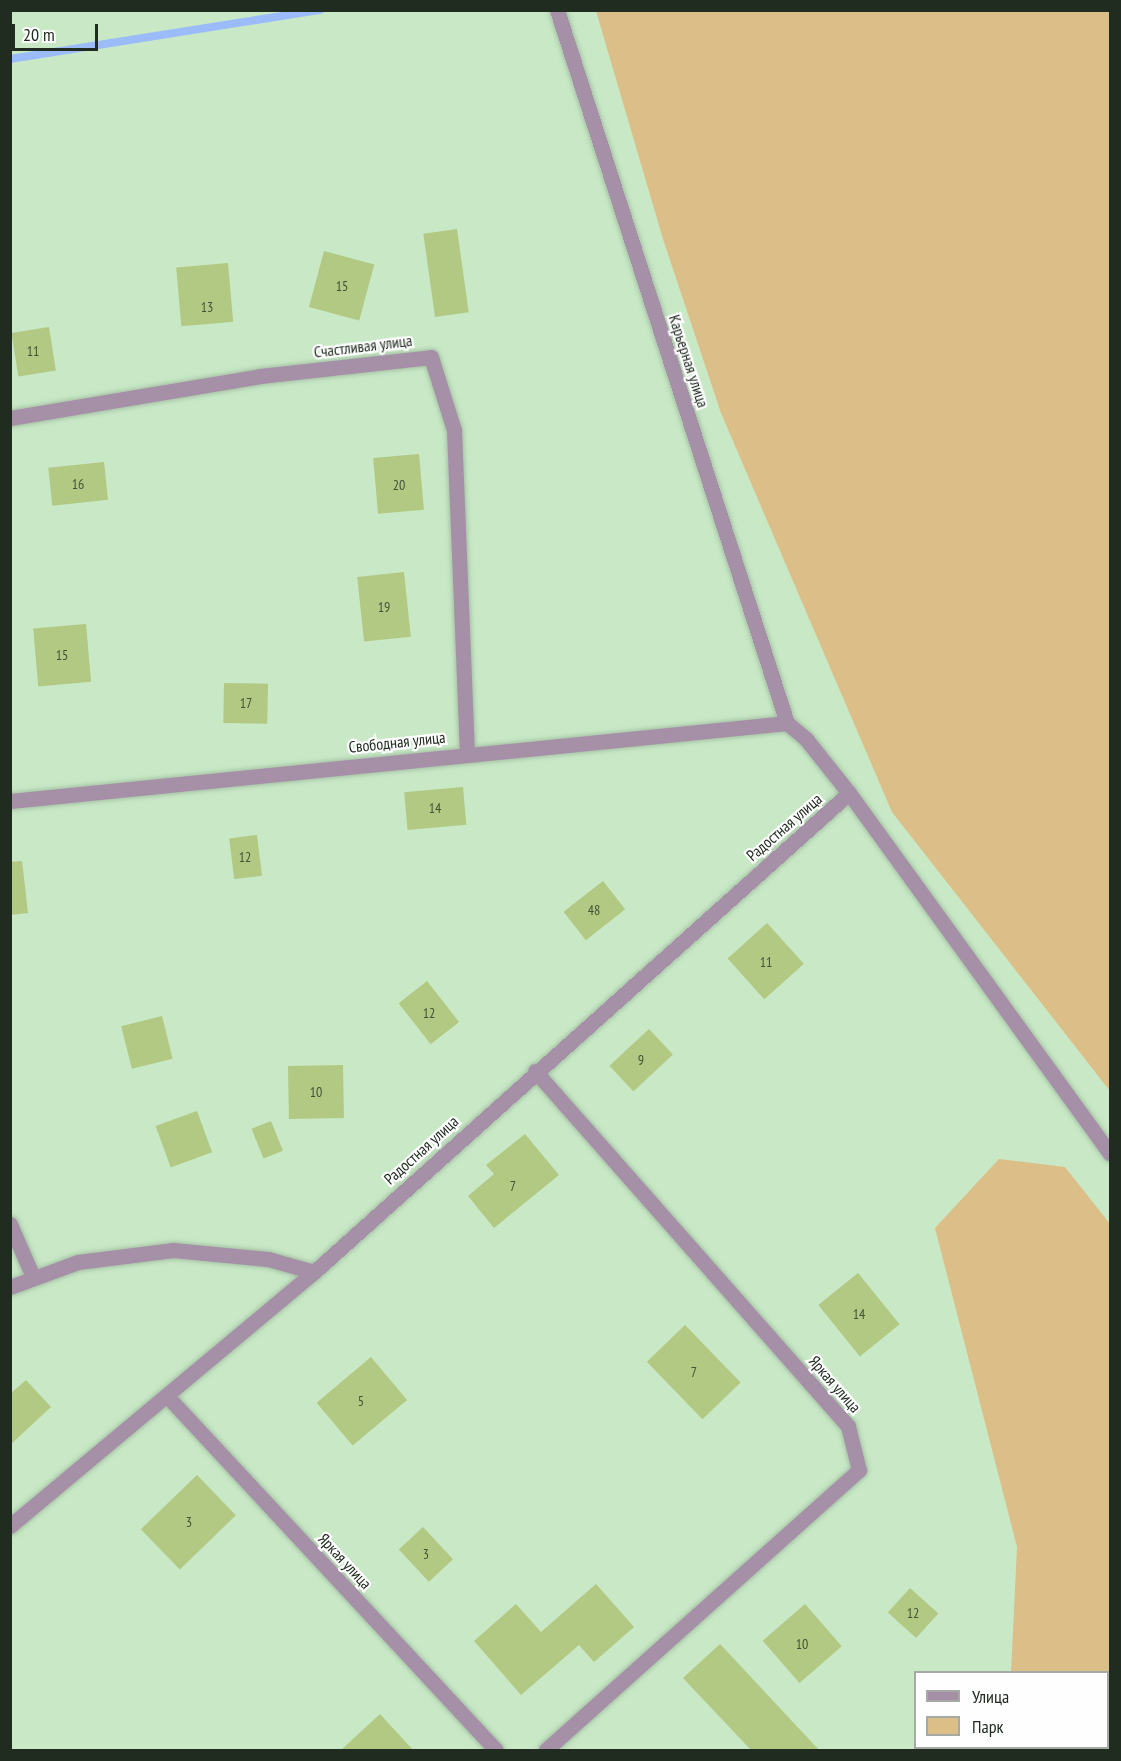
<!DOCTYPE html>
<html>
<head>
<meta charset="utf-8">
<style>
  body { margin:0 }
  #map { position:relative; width:1121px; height:1761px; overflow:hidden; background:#c8e8c6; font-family:"PT Sans Narrow",sans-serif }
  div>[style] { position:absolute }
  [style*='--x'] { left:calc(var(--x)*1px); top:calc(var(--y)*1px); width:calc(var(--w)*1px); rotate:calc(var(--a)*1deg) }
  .green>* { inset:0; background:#dbbe88 }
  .stream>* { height:8px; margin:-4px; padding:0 4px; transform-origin:4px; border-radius:4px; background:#9bbbfb }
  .building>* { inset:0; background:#b1c982; transform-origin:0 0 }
  .roads { filter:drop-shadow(0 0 2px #a6c2a5) drop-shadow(0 0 2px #a6c2a5) }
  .lane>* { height:15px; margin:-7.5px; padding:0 7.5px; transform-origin:7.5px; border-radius:7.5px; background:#a690a8 }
  .street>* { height:15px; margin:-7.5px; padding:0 7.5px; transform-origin:7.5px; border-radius:7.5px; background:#a690a8 }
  span { translate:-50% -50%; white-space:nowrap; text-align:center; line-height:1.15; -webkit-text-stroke:4.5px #fefefe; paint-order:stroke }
  .number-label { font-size:14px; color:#445338 }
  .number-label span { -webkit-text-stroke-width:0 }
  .street-label { font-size:16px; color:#202c20 }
  .frame { position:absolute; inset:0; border:12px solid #202c20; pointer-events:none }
  .legend { position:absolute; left:914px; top:1671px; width:195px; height:78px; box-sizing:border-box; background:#fefefe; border:2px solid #a5aaa5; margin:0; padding:8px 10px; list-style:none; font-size:18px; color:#202c20 }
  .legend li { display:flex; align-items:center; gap:12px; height:30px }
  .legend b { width:30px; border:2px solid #a5aaa5 }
  .scale { position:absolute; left:12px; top:24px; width:86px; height:27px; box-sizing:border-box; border:3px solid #202c20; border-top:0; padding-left:8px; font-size:18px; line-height:21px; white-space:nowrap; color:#202c20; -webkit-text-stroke:4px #fefefe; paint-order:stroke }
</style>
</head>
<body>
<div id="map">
  <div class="green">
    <i style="clip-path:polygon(596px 11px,1110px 11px,1110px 1091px,892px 812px,721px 413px,663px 239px)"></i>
    <i style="clip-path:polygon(999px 1159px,1065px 1167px,1110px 1224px,1110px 1750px,999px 1750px,1108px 1748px,1108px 1672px,1011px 1672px,1017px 1547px,935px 1228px)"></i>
  </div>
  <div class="stream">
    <i style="--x:10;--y:59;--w:314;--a:-9"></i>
  </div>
  <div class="building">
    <i style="left:457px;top:229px;width:84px;height:34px;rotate:82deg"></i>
    <i style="left:324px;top:251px;width:52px;height:58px;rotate:15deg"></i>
    <i style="left:228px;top:263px;width:59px;height:52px;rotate:85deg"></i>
    <i style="left:49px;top:327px;width:44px;height:38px;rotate:81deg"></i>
    <i style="left:419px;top:454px;width:56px;height:46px;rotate:85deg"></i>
    <i style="left:104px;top:462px;width:38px;height:56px;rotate:84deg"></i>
    <i style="left:404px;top:572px;width:65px;height:47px;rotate:84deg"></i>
    <i style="left:86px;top:624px;width:58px;height:53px;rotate:85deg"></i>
    <i style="left:224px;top:683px;width:44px;height:40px;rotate:1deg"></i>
    <i style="left:463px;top:787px;width:38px;height:59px;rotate:85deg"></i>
    <i style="left:257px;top:835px;width:41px;height:28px;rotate:83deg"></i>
    <i style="clip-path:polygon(22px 861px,28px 913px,10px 915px,10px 862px)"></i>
    <i style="left:603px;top:881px;width:36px;height:50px;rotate:52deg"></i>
    <i style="left:767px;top:923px;width:55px;height:53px;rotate:48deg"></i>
    <i style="left:427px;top:981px;width:52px;height:36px;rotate:52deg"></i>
    <i style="left:162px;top:1016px;width:44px;height:42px;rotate:76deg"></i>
    <i style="left:649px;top:1029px;width:35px;height:54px;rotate:47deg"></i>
    <i style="left:343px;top:1065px;width:53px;height:55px;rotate:89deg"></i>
    <i style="left:197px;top:1111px;width:44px;height:44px;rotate:70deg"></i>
    <i style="left:271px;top:1121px;width:32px;height:21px;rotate:68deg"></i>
    <i style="clip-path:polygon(525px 1134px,559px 1175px,494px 1228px,468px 1196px,494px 1174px,486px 1165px)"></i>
    <i style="left:858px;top:1273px;width:66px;height:51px;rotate:51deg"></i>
    <i style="left:685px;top:1325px;width:80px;height:53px;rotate:46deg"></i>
    <i style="left:371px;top:1357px;width:56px;height:71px;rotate:50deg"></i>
    <i style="clip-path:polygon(26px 1380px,51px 1407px,10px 1445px,10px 1394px)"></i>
    <i style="left:197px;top:1475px;width:56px;height:78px;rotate:46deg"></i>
    <i style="left:423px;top:1527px;width:44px;height:33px;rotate:47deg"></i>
    <i style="clip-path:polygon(596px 1584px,634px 1627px,594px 1662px,579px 1645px,521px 1695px,474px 1641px,516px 1604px,541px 1632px)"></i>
    <i style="left:910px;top:1588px;width:38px;height:33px;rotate:42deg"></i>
    <i style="left:805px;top:1604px;width:56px;height:56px;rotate:49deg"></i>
    <i style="clip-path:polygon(720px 1644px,819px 1750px,751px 1750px,683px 1678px)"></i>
    <i style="clip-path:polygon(380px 1714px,413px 1750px,341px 1750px)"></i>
  </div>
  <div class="roads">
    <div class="lane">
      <i style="--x:10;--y:1287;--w:72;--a:-20.2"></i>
      <i style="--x:78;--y:1262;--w:96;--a:-7.2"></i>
      <i style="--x:173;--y:1250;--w:95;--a:5.4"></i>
      <i style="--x:268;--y:1259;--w:48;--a:15.8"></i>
    </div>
    <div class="street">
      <i style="--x:557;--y:10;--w:749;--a:72.12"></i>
      <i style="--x:10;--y:418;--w:254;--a:-9.5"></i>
      <i style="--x:260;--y:376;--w:172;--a:-6.3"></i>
      <i style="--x:431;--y:357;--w:77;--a:72.5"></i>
      <i style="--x:454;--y:430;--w:323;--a:87.7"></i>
      <i style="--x:787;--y:723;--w:25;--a:40"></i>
      <i style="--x:806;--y:739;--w:69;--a:51.5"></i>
      <i style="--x:849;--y:793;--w:445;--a:54.1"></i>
      <i style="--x:10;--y:801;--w:781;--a:-5.73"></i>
      <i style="--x:535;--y:1071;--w:473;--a:48.6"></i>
      <i style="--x:848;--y:1426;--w:45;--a:76"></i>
      <i style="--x:859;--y:1470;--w:420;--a:138.2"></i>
      <i style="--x:10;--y:1224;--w:58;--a:66.5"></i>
      <i style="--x:167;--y:1396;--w:483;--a:47.1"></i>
      <i style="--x:10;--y:1526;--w:396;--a:-39.9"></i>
      <i style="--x:314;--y:1272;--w:718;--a:-41.84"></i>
    </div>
  </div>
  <div class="number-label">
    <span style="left:342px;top:286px">15</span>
    <span style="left:207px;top:307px">13</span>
    <span style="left:33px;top:351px">11</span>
    <span style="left:78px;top:484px">16</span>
    <span style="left:399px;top:485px">20</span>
    <span style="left:384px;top:607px">19</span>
    <span style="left:62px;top:655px">15</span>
    <span style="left:246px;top:703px">17</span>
    <span style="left:435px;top:808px">14</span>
    <span style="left:245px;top:857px">12</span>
    <span style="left:594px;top:910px">48</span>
    <span style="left:766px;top:962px">11</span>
    <span style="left:429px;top:1013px">12</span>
    <span style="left:641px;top:1060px">9</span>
    <span style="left:316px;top:1092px">10</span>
    <span style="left:513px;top:1186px">7</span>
    <span style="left:859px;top:1314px">14</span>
    <span style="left:694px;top:1372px">7</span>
    <span style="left:361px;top:1401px">5</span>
    <span style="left:189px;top:1522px">3</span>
    <span style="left:426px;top:1554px">3</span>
    <span style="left:913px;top:1613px">12</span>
    <span style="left:802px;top:1644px">10</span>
  </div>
  <div class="street-label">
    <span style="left:363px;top:346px;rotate:-7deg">Счастливая улица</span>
    <span style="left:689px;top:361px;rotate:72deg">Карьерная улица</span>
    <span style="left:397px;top:742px;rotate:-6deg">Свободная улица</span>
    <span style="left:784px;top:827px;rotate:-41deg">Радостная улица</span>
    <span style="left:421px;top:1150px;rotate:-42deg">Радостная улица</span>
    <span style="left:835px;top:1384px;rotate:49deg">Яркая улица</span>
    <span style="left:345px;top:1561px;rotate:47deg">Яркая улица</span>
  </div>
  <div class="frame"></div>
  <ul class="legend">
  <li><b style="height:8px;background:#a690a8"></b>Улица</li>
  <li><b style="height:16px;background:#dbbe88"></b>Парк</li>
  </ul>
  <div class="scale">20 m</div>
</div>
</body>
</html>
